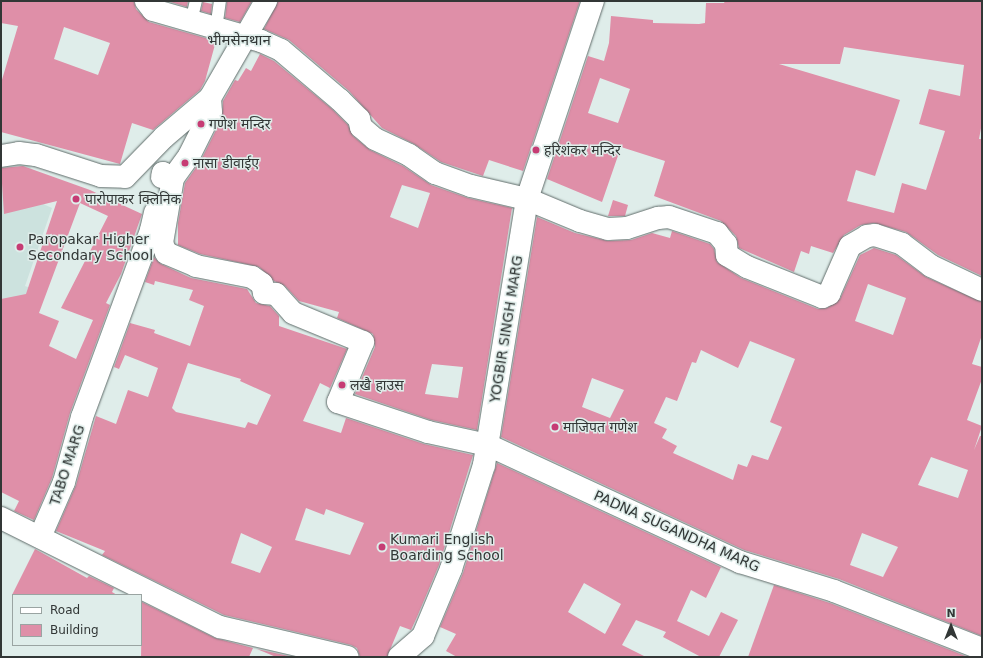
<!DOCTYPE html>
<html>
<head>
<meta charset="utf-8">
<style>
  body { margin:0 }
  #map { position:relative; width:983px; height:658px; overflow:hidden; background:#dfedea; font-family:"DejaVu Sans","Noto Sans Devanagari",sans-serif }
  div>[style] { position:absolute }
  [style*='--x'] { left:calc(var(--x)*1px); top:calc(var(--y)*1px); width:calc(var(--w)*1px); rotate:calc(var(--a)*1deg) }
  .built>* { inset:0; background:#cce2de }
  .building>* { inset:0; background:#df8fa8 }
  .roads { filter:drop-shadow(0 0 1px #606c6a) drop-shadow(0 0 1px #606c6a) }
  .lane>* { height:12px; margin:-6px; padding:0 6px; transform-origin:6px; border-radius:6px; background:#fff }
  .street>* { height:22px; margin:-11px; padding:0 11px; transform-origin:11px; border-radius:11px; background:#fff }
  .dots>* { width:11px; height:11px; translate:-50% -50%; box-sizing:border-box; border:2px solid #dfedea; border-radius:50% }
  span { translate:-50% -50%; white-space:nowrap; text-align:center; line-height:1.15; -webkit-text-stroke:3px #dfedea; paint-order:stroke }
  .poi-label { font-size:14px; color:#323736 }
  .left { translate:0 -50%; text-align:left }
  .street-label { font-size:14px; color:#323736 }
  .neighbourhood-label { font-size:15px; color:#323736 }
  .frame { position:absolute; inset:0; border:2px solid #323736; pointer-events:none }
  .legend { position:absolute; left:12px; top:594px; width:130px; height:52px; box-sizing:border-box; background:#dfedea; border:1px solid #9aa4a2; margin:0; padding:5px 7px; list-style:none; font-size:12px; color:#323736 }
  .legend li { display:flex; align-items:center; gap:8px; height:20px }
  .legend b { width:20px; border:1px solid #9aa4a2 }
  .north { position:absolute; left:931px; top:606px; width:40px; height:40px; -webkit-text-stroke:3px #dfedea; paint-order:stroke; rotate:0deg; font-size:11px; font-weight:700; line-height:16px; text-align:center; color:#323736 }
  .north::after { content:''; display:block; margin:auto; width:14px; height:18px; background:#323736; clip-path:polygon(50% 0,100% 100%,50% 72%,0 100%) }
</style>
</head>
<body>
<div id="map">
  <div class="built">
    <i style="clip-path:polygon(23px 160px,41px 178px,41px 203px,52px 208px,25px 286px,39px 291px,1px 369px,1px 165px)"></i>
  </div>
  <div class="building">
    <i style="clip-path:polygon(evenodd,1px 1px,134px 1px,136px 9px,149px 22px,216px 41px,205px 81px,200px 90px,153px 130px,132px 123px,120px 164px,1px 132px,1px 83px,18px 26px,1px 23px,1px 1px,64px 27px,110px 43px,98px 75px,54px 59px,64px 27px)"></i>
    <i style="clip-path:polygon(167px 1px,188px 1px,187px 7px)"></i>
    <i style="clip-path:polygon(227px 1px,252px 1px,240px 22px,225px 18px)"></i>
    <i style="clip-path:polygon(278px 1px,580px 1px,523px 171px,489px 160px,483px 176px,441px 162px,414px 144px,382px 128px,349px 91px,289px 40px,264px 29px)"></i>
    <i style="clip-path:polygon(evenodd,725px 1px,982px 1px,982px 123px,979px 139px,982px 139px,982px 276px,938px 255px,906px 232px,874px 223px,861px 225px,844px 235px,833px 253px,811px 246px,809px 254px,801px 251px,794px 272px,739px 248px,736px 236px,721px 221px,654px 196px,665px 161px,621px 147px,602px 202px,547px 179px,588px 56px,604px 61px,609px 43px,611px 16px,653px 20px,653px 23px,699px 24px,705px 23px,706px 3px,724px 3px,725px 1px,844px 47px,964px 65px,960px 96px,929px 89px,919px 124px,945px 131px,926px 190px,902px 183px,894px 213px,847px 201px,856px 170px,875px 176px,900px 100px,779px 64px,840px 64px,844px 47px,725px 1px,600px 78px,630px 89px,618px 123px,588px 113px,600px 78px)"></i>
    <i style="clip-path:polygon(203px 2px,212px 4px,211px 14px,201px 11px)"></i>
    <i style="clip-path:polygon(evenodd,260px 54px,274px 61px,332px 109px,348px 125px,353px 136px,370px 150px,403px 166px,431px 185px,468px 198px,512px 208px,477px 430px,431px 420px,355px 394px,375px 347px,373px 334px,337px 318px,339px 312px,299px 301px,285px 286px,274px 281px,259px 267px,200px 254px,178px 245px,178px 223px,185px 183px,200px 162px,222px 118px,223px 101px,235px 80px,238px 81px,246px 68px,251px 71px,260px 54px,402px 185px,430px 193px,418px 228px,390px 217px,402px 185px,260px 54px,432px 364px,463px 367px,458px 398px,425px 394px,432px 364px)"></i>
    <i style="clip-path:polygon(evenodd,23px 166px,90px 190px,142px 214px,121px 274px,106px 303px,110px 305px,70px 413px,52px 478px,34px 520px,14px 511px,19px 501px,1px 492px,1px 299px,26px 294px,57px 201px,4px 214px,1px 168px,23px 166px,80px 203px,108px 216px,61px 308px,93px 320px,76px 359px,49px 346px,59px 321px,39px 313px,80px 203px)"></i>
    <i style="clip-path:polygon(613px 200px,628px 205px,625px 216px,608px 216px)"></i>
    <i style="clip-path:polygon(evenodd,537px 217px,575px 233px,608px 241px,631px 240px,652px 233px,670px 238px,672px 231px,710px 244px,714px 249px,717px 262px,741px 278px,818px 309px,827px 308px,840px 299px,860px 255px,874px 248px,896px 255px,926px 277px,982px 302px,982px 335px,972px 364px,982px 367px,982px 379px,967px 420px,982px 426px,974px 450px,980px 436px,982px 436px,982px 636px,839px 579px,744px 550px,501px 437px,537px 217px,868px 284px,906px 298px,893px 335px,855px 321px,868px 284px,537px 217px,750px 341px,795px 359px,770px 422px,782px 427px,768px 460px,752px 455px,747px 467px,738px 464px,733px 480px,673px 453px,677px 446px,662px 438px,667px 429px,654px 423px,666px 397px,677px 401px,692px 362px,696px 363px,701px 350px,738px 368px,750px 341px,537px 217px,592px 378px,624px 390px,610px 418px,582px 407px,592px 378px,537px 217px,931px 457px,968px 470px,958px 498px,918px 485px,931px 457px,537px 217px,862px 533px,898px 547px,883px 577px,850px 565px,862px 533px)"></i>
    <i style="clip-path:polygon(evenodd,154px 257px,161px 264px,191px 278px,247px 289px,256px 303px,270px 306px,279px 316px,279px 326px,347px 349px,330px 388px,320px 383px,303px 421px,341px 433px,346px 418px,424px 444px,473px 455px,439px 565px,417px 617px,411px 630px,400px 626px,387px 657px,360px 657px,357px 648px,351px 645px,224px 615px,102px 555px,105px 551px,56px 531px,76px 485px,96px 416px,116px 424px,128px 390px,148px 397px,158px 368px,125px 355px,119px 369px,114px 367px,130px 323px,155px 330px,154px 333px,190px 346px,204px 306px,189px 300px,193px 290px,155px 281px,154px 285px,145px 282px,154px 257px,188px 363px,241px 379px,240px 381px,271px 395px,257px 425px,248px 422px,245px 428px,176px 412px,172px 408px,188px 363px,154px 257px,306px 508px,324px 515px,326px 509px,364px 523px,350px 555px,295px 540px,306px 508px,154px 257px,241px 533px,272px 547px,260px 573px,231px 563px,241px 533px)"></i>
    <i style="clip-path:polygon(evenodd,497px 463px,725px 569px,721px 567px,706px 598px,691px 590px,677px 621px,709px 636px,721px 612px,738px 620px,719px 657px,701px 657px,663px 637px,666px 632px,636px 620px,622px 645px,646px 657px,457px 657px,446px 651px,456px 634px,440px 627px,463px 573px,497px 463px,584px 583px,621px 604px,605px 634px,568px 612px,584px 583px)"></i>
    <i style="clip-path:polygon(35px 549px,87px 578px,89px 576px,114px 588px,112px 592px,117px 595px,12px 595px)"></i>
    <i style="clip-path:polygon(774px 585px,830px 603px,968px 657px,748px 657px)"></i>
    <i style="clip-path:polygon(142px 602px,215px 638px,253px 648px,249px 657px,141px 657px)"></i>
    <i style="clip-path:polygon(257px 649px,293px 657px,276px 657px)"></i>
  </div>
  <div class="roads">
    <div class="lane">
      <i style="--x:191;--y:22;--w:22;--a:-77"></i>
      <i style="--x:216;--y:29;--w:28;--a:-82"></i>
    </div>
    <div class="street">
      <i style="--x:146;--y:1;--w:11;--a:52"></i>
      <i style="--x:153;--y:10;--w:112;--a:16"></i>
      <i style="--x:261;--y:41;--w:22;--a:24"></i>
      <i style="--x:281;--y:50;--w:77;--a:40.3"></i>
      <i style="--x:340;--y:100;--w:27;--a:45"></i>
      <i style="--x:359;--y:119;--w:8;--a:76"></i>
      <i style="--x:361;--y:127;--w:18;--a:41"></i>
      <i style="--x:375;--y:139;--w:38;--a:25"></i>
      <i style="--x:409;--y:155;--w:32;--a:35"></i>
      <i style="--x:435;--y:173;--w:38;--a:20"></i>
      <i style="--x:471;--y:186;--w:57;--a:13.1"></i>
      <i style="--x:527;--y:199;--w:57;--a:22.5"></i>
      <i style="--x:580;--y:221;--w:29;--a:16"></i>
      <i style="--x:608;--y:229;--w:19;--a:-3"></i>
      <i style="--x:627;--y:228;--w:33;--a:-18"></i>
      <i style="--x:658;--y:218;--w:11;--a:-5"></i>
      <i style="--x:669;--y:217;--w:51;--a:18.4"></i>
      <i style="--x:717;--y:233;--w:14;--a:51"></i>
      <i style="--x:726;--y:244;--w:11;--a:85"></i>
      <i style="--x:727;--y:255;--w:23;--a:31"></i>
      <i style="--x:747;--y:267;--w:81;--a:21.8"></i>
      <i style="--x:822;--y:297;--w:8;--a:-23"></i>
      <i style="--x:829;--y:294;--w:52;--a:-66.4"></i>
      <i style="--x:850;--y:246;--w:20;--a:-30"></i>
      <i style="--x:867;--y:236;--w:8;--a:-7"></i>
      <i style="--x:875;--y:235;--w:28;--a:18"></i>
      <i style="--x:902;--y:244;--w:36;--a:37"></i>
      <i style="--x:931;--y:266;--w:56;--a:25.2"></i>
      <i style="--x:1;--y:156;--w:18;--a:-9"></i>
      <i style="--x:19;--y:153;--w:17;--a:7"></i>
      <i style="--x:36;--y:155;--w:68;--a:17.9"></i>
      <i style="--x:101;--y:176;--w:24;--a:2"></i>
      <i style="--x:125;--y:177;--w:56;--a:-45.7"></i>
      <i style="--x:164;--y:137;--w:60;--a:-40.3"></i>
      <i style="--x:210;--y:98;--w:112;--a:-60"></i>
      <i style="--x:162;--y:177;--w:4;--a:-76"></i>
      <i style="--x:163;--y:173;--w:11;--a:27"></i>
      <i style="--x:173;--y:178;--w:27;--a:-54"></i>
      <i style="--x:189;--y:156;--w:49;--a:-63.4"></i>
      <i style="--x:211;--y:112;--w:14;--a:-94"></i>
      <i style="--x:173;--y:178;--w:66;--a:99.6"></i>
      <i style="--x:162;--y:243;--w:11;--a:68"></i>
      <i style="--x:166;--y:253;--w:33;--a:23"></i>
      <i style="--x:196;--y:266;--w:57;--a:11.1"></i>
      <i style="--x:252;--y:277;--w:12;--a:35"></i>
      <i style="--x:262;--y:284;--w:9;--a:77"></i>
      <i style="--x:264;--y:293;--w:12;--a:5"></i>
      <i style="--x:276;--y:294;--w:25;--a:48"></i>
      <i style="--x:293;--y:313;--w:76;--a:22.5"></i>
      <i style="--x:363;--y:342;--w:65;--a:112.6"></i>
      <i style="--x:338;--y:402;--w:95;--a:18.4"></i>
      <i style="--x:428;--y:432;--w:61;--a:12.2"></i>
      <i style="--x:488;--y:445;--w:278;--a:24.9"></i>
      <i style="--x:740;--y:562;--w:98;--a:17.1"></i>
      <i style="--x:834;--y:591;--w:159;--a:21.4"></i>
      <i style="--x:1;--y:518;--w:245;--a:26.5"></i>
      <i style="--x:220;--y:627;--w:131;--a:13.2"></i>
      <i style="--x:40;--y:537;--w:60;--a:-66.4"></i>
      <i style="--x:64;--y:482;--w:67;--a:-74.5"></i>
      <i style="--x:82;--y:417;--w:199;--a:-69.7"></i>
      <i style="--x:151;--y:230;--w:18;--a:-77"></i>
      <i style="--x:399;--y:657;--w:32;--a:-41"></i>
      <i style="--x:423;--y:636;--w:73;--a:-67.3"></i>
      <i style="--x:451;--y:569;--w:109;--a:-72.4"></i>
      <i style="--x:484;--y:465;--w:269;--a:-80.8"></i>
      <i style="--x:527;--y:199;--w:209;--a:-71.6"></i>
    </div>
  </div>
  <div class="dots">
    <i style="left:201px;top:124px;background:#c63c74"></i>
    <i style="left:536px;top:150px;background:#c63c74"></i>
    <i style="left:185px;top:163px;background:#c63c74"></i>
    <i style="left:76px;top:199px;background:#c63c74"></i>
    <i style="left:20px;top:247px;background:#c63c74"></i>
    <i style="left:342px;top:385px;background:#c63c74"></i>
    <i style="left:555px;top:427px;background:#c63c74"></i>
    <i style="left:382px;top:547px;background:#c63c74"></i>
  </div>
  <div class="poi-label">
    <span class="left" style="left:209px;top:124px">गणेश मन्दिर</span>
    <span class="left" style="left:544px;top:150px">हरिशंकर मन्दिर</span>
    <span class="left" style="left:193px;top:163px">नासा डीवाईए</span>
    <span class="left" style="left:85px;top:199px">पारोपाकर क्लिनिक</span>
    <span class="left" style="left:28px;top:247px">Paropakar Higher<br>Secondary School</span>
    <span class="left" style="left:350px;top:385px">लखै हाउस</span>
    <span class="left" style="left:563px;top:427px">माजिपत गणेश</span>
    <span class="left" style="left:390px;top:547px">Kumari English<br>Boarding School</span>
  </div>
  <div class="street-label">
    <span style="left:506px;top:329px;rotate:-81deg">YOGBIR SINGH MARG</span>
    <span style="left:67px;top:465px;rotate:-72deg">TABO MARG</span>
    <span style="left:677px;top:531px;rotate:24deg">PADNA SUGANDHA MARG</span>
  </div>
  <div class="neighbourhood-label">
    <span style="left:239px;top:41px">भीमसेनथान</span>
  </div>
  <div class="frame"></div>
  <ul class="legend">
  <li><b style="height:5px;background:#fff"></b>Road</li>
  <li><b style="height:11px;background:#df8fa8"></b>Building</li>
  </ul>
  <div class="north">N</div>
</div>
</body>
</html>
